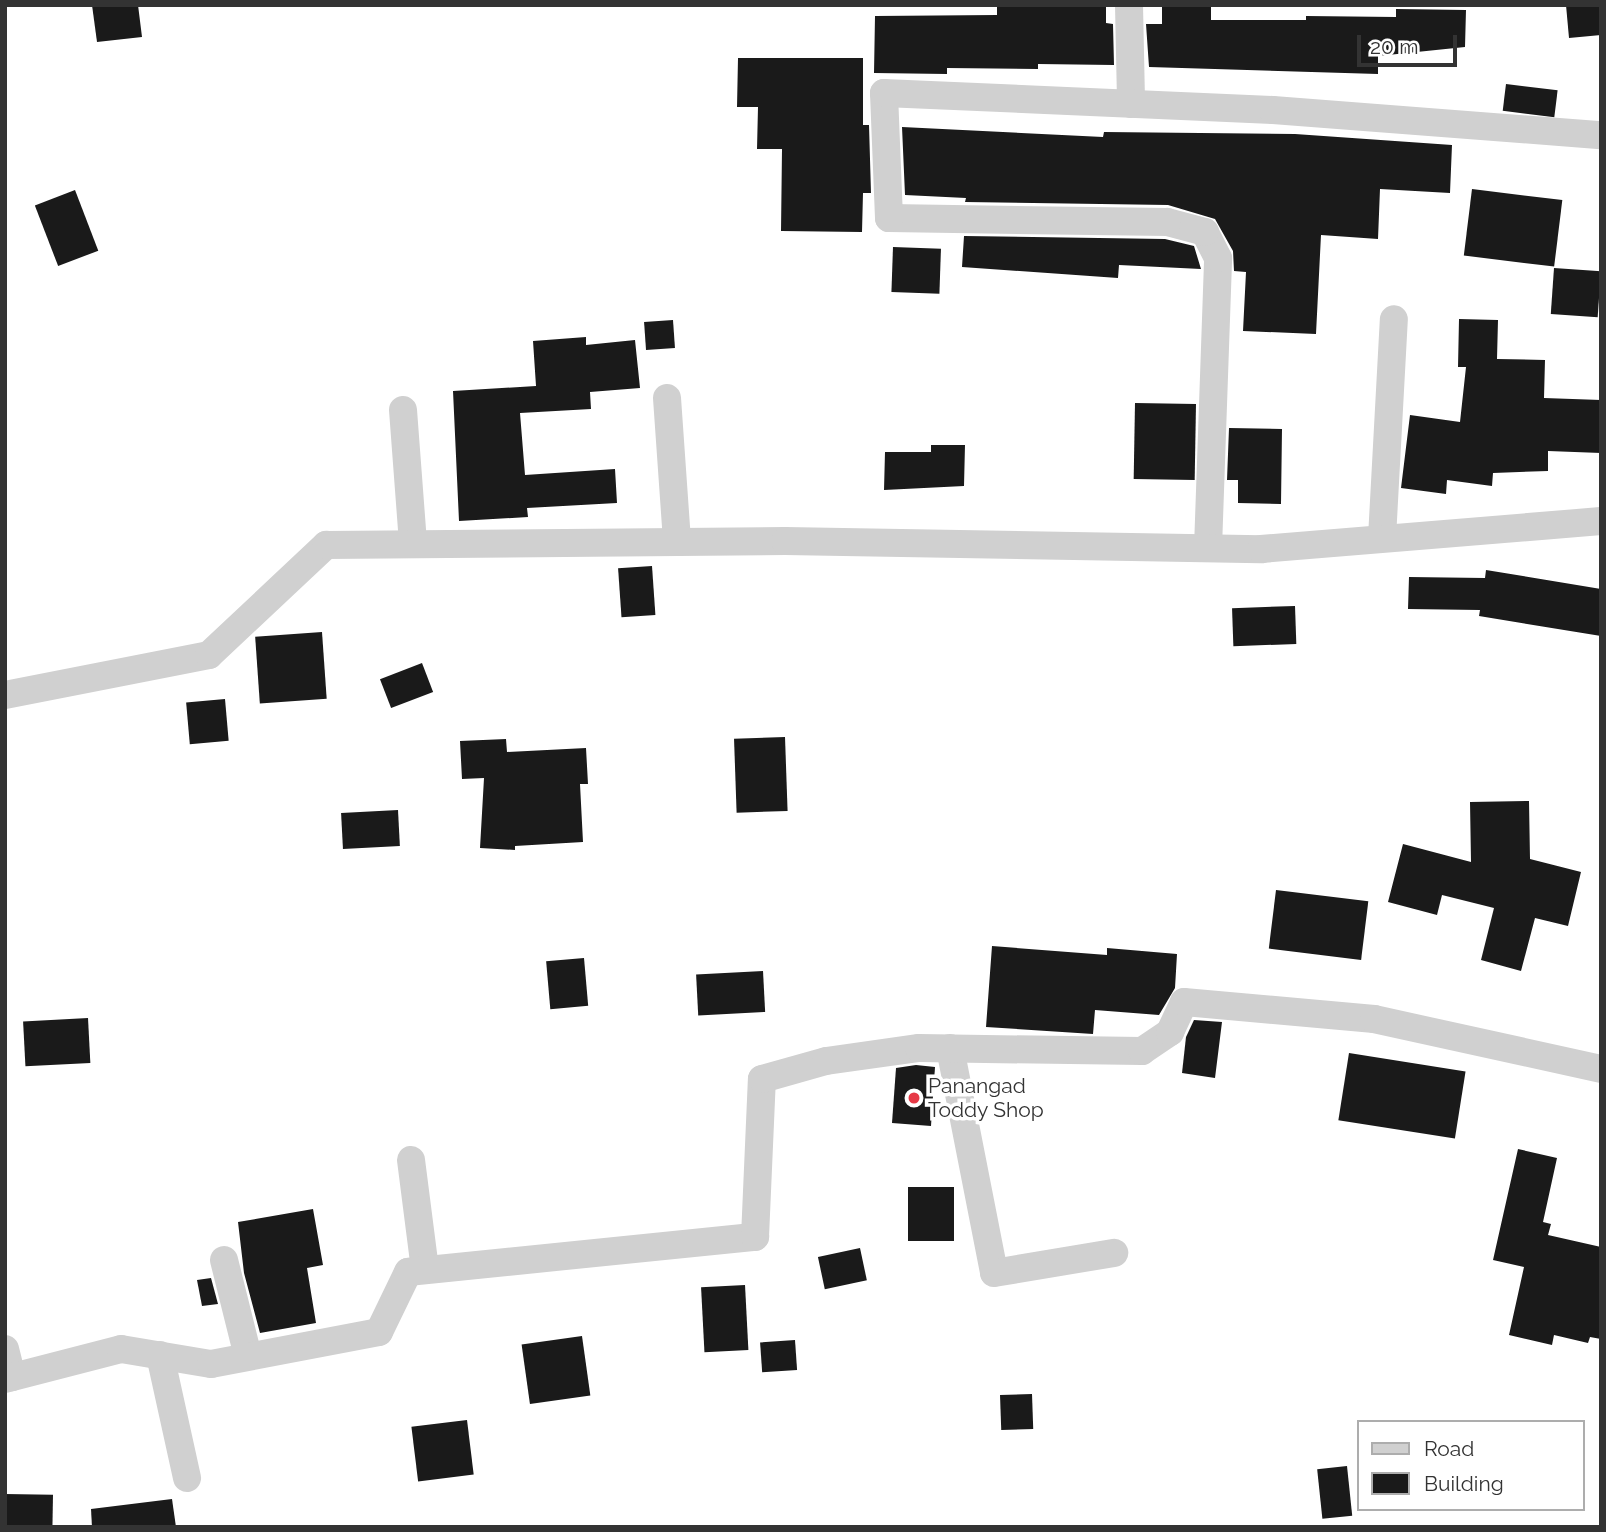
<!DOCTYPE html>
<html>
<head>
<meta charset="utf-8">
<style>
  body { margin:0 }
  #map { position:relative; width:1606px; height:1532px; overflow:hidden; background:#fff; font-family:Raleway,sans-serif }
  div>[style] { position:absolute }
  [style*='--x'] { left:calc(var(--x)*1px); top:calc(var(--y)*1px); width:calc(var(--w)*1px); rotate:calc(var(--a)*1deg) }
  .building>* { inset:0; background:#1a1a1a; transform-origin:0 0 }
  .minor>* { height:28px; margin:-14px; padding:0 14px; transform-origin:14px; border-radius:14px; background:#d0d0d0 }
  .dots>* { width:19px; height:19px; translate:-50% -50%; box-sizing:border-box; border:4px solid #fff; border-radius:50% }
  span { translate:-50% -50%; white-space:nowrap; text-align:center; line-height:1.15; -webkit-text-stroke:7px #fff; paint-order:stroke }
  .poi-label { font-size:21px; color:#333 }
  .left { translate:0 -50%; text-align:left }
  .frame { position:absolute; inset:0; border:7px solid #333; pointer-events:none }
  .legend { position:absolute; left:1357px; top:1420px; width:228px; height:91px; box-sizing:border-box; background:#fff; border:2px solid #adadad; margin:0; padding:9px 12px; list-style:none; font-size:21px; color:#333 }
  .legend li { display:flex; align-items:center; gap:14px; height:35px }
  .legend b { width:35px; border:2px solid #adadad }
  .scale { position:absolute; left:1357px; top:35px; width:100px; height:32px; box-sizing:border-box; border:4px solid #333; border-top:0; padding-left:9px; font-size:21px; line-height:24px; white-space:nowrap; color:#333; -webkit-text-stroke:5px #fff; paint-order:stroke }
</style>
</head>
<body>
<div id="map">
  <div class="building">
    <i style="clip-path:polygon(92px 5px,138px 5px,142px 37px,97px 42px)"></i>
    <i style="clip-path:polygon(997px 5px,1106px 5px,1106px 23px,1113px 24px,1114px 65px,1038px 64px,1038px 69px,947px 68px,947px 74px,874px 73px,875px 16px,997px 15px)"></i>
    <i style="clip-path:polygon(1162px 5px,1211px 5px,1211px 20px,1306px 20px,1306px 16px,1396px 17px,1396px 9px,1466px 10px,1465px 47px,1378px 56px,1378px 74px,1149px 67px,1146px 24px,1162px 24px)"></i>
    <i style="clip-path:polygon(1566px 5px,1601px 5px,1601px 35px,1569px 38px)"></i>
    <i style="clip-path:polygon(738px 58px,863px 58px,863px 125px,869px 125px,871px 193px,863px 193px,862px 232px,781px 231px,782px 149px,757px 149px,758px 107px,737px 107px)"></i>
    <i style="left:1506px;top:84px;width:52px;height:27px;rotate:7deg"></i>
    <i style="clip-path:polygon(902px 127px,1103px 137px,1104px 132px,1295px 134px,1452px 145px,1450px 193px,1380px 189px,1378px 239px,1321px 235px,1316px 334px,1243px 331px,1246px 272px,1234px 271px,1233px 251px,1215px 219px,1168px 205px,965px 202px,966px 198px,905px 195px)"></i>
    <i style="left:1472px;top:189px;width:91px;height:67px;rotate:7deg"></i>
    <i style="left:75px;top:190px;width:65px;height:43px;rotate:69deg"></i>
    <i style="clip-path:polygon(964px 236px,1165px 239px,1194px 246px,1201px 269px,1119px 265px,1118px 278px,962px 267px)"></i>
    <i style="left:893px;top:247px;width:48px;height:45px;rotate:2deg"></i>
    <i style="left:1554px;top:268px;width:47px;height:46px;rotate:4deg"></i>
    <i style="clip-path:polygon(1459px 319px,1498px 320px,1497px 359px,1545px 360px,1544px 398px,1601px 400px,1601px 453px,1548px 451px,1548px 471px,1493px 473px,1492px 486px,1447px 480px,1446px 494px,1401px 488px,1410px 415px,1460px 422px,1466px 367px,1458px 367px)"></i>
    <i style="left:673px;top:320px;width:28px;height:29px;rotate:86deg"></i>
    <i style="clip-path:polygon(586px 337px,586px 345px,635px 340px,640px 388px,590px 392px,591px 409px,520px 413px,525px 475px,615px 469px,617px 503px,527px 508px,528px 517px,459px 521px,453px 391px,536px 386px,533px 341px)"></i>
    <i style="left:1135px;top:403px;width:61px;height:76px;rotate:1deg"></i>
    <i style="clip-path:polygon(1229px 428px,1282px 429px,1281px 504px,1238px 503px,1238px 480px,1227px 480px)"></i>
    <i style="clip-path:polygon(931px 445px,965px 445px,964px 486px,884px 490px,885px 452px,931px 452px)"></i>
    <i style="left:652px;top:566px;width:49px;height:34px;rotate:86deg"></i>
    <i style="clip-path:polygon(1486px 570px,1601px 589px,1601px 636px,1479px 616px,1480px 610px,1408px 609px,1409px 577px,1485px 578px)"></i>
    <i style="left:1295px;top:606px;width:38px;height:63px;rotate:88deg"></i>
    <i style="left:322px;top:632px;width:67px;height:67px;rotate:86deg"></i>
    <i style="left:422px;top:663px;width:31px;height:45px;rotate:69deg"></i>
    <i style="left:225px;top:699px;width:42px;height:39px;rotate:85deg"></i>
    <i style="left:785px;top:737px;width:74px;height:51px;rotate:88deg"></i>
    <i style="clip-path:polygon(506px 739px,507px 752px,586px 748px,588px 784px,580px 784px,583px 842px,515px 846px,515px 850px,480px 848px,484px 778px,462px 779px,460px 741px)"></i>
    <i style="clip-path:polygon(1529px 801px,1530px 859px,1581px 872px,1568px 926px,1535px 918px,1521px 971px,1481px 960px,1494px 908px,1442px 895px,1437px 915px,1388px 902px,1403px 844px,1471px 862px,1470px 802px)"></i>
    <i style="left:398px;top:810px;width:36px;height:57px;rotate:87deg"></i>
    <i style="left:1276px;top:890px;width:93px;height:59px;rotate:7deg"></i>
    <i style="clip-path:polygon(992px 946px,1107px 955px,1107px 948px,1177px 954px,1175px 988px,1159px 1015px,1095px 1010px,1093px 1034px,986px 1027px)"></i>
    <i style="left:584px;top:958px;width:48px;height:38px;rotate:85deg"></i>
    <i style="left:763px;top:971px;width:41px;height:67px;rotate:87deg"></i>
    <i style="left:88px;top:1018px;width:45px;height:65px;rotate:87deg"></i>
    <i style="clip-path:polygon(1194px 1020px,1222px 1022px,1215px 1078px,1182px 1073px,1186px 1037px)"></i>
    <i style="left:1349px;top:1053px;width:118px;height:68px;rotate:9deg"></i>
    <i style="clip-path:polygon(916px 1065px,935px 1067px,931px 1126px,892px 1123px,896px 1068px)"></i>
    <i style="clip-path:polygon(1518px 1149px,1557px 1158px,1543px 1222px,1551px 1224px,1548px 1235px,1601px 1247px,1601px 1339px,1590px 1337px,1588px 1343px,1554px 1335px,1552px 1345px,1509px 1335px,1524px 1267px,1493px 1260px)"></i>
    <i style="left:908px;top:1187px;width:46px;height:54px"></i>
    <i style="clip-path:polygon(313px 1209px,323px 1265px,307px 1268px,316px 1323px,260px 1333px,244px 1273px,238px 1222px)"></i>
    <i style="left:860px;top:1248px;width:33px;height:43px;rotate:78deg"></i>
    <i style="clip-path:polygon(211px 1278px,218px 1304px,202px 1306px,197px 1280px)"></i>
    <i style="left:745px;top:1285px;width:65px;height:44px;rotate:87deg"></i>
    <i style="left:582px;top:1336px;width:60px;height:61px;rotate:82deg"></i>
    <i style="left:795px;top:1340px;width:30px;height:35px;rotate:86deg"></i>
    <i style="left:1032px;top:1394px;width:35px;height:32px;rotate:88deg"></i>
    <i style="left:467px;top:1420px;width:55px;height:56px;rotate:83deg"></i>
    <i style="left:1347px;top:1466px;width:50px;height:30px;rotate:84deg"></i>
    <i style="left:5px;top:1494px;width:48px;height:33px;rotate:1deg"></i>
    <i style="clip-path:polygon(172px 1499px,176px 1527px,92px 1527px,91px 1509px)"></i>
  </div>
  <div class="minor">
    <i style="--x:1129;--y:5;--w:99;--a:88.8"></i>
    <i style="--x:667;--y:398;--w:144;--a:86"></i>
    <i style="--x:403;--y:410;--w:134;--a:85.7"></i>
    <i style="--x:1382;--y:538;--w:219;--a:-86.9"></i>
    <i style="--x:1208;--y:548;--w:290;--a:-88"></i>
    <i style="--x:1218;--y:258;--w:29;--a:-117"></i>
    <i style="--x:1205;--y:232;--w:39;--a:-165"></i>
    <i style="--x:1167;--y:222;--w:278;--a:-179.2"></i>
    <i style="--x:889;--y:218;--w:125;--a:-92.3"></i>
    <i style="--x:884;--y:93;--w:389;--a:2.5"></i>
    <i style="--x:1273;--y:110;--w:329;--a:4.4"></i>
    <i style="--x:5;--y:695;--w:208;--a:-11.1"></i>
    <i style="--x:209;--y:655;--w:161;--a:-43.2"></i>
    <i style="--x:326;--y:545;--w:459;--a:-0.5"></i>
    <i style="--x:785;--y:541;--w:476;--a:1"></i>
    <i style="--x:1261;--y:549;--w:341;--a:-4.7"></i>
    <i style="--x:950;--y:1048;--w:229;--a:78.9"></i>
    <i style="--x:994;--y:1273;--w:122;--a:-9.5"></i>
    <i style="--x:411;--y:1160;--w:111;--a:82.7"></i>
    <i style="--x:224;--y:1260;--w:99;--a:76"></i>
    <i style="--x:5;--y:1349;--w:29;--a:76"></i>
    <i style="--x:160;--y:1355;--w:126;--a:77.6"></i>
    <i style="--x:5;--y:1379;--w:120;--a:-14.5"></i>
    <i style="--x:121;--y:1349;--w:91;--a:9.5"></i>
    <i style="--x:211;--y:1364;--w:171;--a:-10.8"></i>
    <i style="--x:379;--y:1332;--w:67;--a:-64.2"></i>
    <i style="--x:408;--y:1272;--w:349;--a:-5.8"></i>
    <i style="--x:755;--y:1237;--w:158;--a:-87.5"></i>
    <i style="--x:762;--y:1079;--w:66;--a:-15.7"></i>
    <i style="--x:826;--y:1061;--w:94;--a:-8"></i>
    <i style="--x:919;--y:1048;--w:223;--a:0.8"></i>
    <i style="--x:1142;--y:1051;--w:34;--a:-34"></i>
    <i style="--x:1170;--y:1032;--w:33;--a:-65"></i>
    <i style="--x:1184;--y:1002;--w:191;--a:5.1"></i>
    <i style="--x:1374;--y:1019;--w:232;--a:12.4"></i>
  </div>
  <div class="dots">
    <i style="left:914px;top:1098px;background:#e63946"></i>
  </div>
  <div class="poi-label">
    <span class="left" style="left:928px;top:1098px">Panangad<br>Toddy Shop</span>
  </div>
  <div class="frame"></div>
  <ul class="legend">
  <li><b style="height:9px;background:#d0d0d0"></b>Road</li>
  <li><b style="height:19px;background:#1a1a1a"></b>Building</li>
  </ul>
  <div class="scale">20 m</div>
</div>
</body>
</html>
